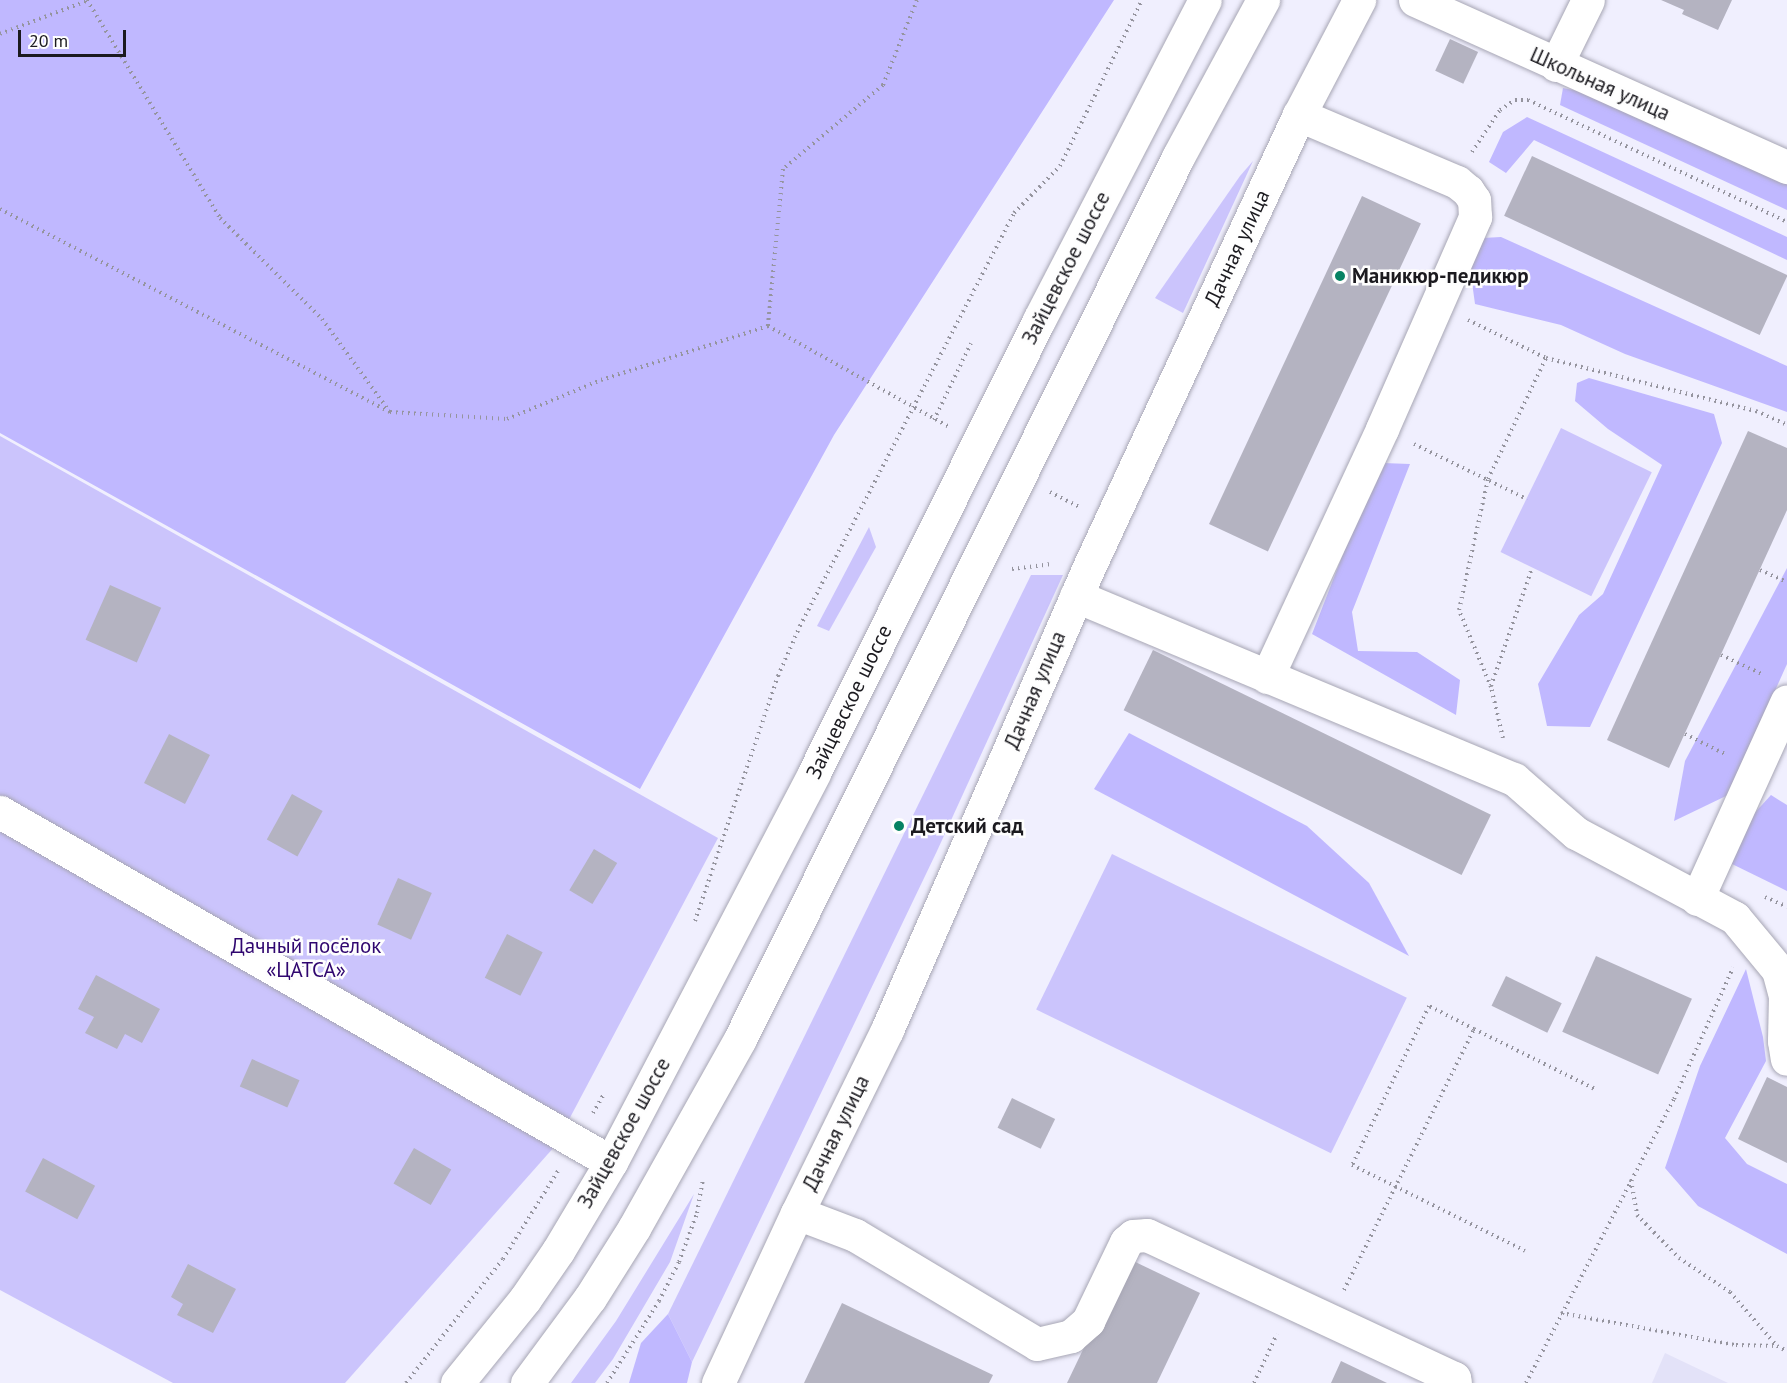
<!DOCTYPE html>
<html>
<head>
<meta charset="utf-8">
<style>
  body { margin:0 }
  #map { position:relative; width:1787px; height:1383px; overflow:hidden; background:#f0effe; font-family:"PT Sans",sans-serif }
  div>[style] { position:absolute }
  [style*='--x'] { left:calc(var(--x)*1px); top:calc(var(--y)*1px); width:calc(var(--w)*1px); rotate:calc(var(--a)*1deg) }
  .built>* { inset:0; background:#e3e2f8 }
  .green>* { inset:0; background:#cbc4fc; transform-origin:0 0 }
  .forest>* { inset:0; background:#c0b8ff }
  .building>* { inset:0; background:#b4b3c1; transform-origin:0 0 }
  .path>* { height:4px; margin-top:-2px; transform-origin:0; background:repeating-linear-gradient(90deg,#95949e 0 1.5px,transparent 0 6px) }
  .roads { filter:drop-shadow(0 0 2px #a7a6b4) drop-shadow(0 0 2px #a7a6b4) }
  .minor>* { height:33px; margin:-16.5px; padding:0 16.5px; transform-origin:16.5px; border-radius:16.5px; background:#fff }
  .major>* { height:33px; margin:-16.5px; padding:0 16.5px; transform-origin:16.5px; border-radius:16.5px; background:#fff }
  .dots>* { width:16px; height:16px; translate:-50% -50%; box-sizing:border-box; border:3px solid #fefefe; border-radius:50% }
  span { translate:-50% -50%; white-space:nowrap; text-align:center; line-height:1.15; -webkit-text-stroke:5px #fefefe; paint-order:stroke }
  .street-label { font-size:21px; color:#1b1a1f }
  .poi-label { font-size:21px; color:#1b1a1f; font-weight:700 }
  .left { translate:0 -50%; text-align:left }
  .park-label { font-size:21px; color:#2f066f }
  .scale { position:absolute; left:18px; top:30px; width:108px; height:27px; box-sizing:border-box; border:3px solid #1b1a1f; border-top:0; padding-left:8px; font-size:18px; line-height:21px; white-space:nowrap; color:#1b1a1f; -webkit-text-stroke:4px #fefefe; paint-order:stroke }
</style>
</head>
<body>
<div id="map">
  <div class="built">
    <i style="clip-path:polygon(1665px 1353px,1728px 1383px,1652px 1383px)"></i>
  </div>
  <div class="green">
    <i style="clip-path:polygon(1253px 161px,1183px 313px,1155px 298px,1240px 176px)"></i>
    <i style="left:1561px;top:428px;width:101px;height:138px;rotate:26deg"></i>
    <i style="clip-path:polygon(0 436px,718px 838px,555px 1146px,345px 1383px,173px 1383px,0 1290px)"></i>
    <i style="clip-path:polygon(869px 527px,876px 547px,829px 631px,817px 626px)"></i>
    <i style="clip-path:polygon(1031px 575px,1063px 575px,937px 851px,692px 1362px,668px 1314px)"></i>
    <i style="left:1112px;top:854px;width:328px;height:173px;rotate:26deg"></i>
    <i style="clip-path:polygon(694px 1194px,670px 1262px,613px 1359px,595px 1383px,571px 1383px,616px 1321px)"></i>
  </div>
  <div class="forest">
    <i style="clip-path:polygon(0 0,1114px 0,834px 435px,640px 789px,0 433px)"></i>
    <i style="clip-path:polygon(1563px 88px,1583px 92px,1787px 184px,1787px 210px,1560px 105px)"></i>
    <i style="clip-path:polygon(1527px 117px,1787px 237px,1787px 260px,1534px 140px,1506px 173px,1489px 162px,1503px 132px)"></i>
    <i style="clip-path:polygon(1501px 237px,1787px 366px,1787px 412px,1625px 354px,1561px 325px,1475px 304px,1470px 268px,1483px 238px)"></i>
    <i style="clip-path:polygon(1589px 378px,1714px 414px,1722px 443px,1590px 727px,1547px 726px,1538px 684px,1579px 615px,1603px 594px,1662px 465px,1608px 429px,1575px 401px,1577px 383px)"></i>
    <i style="clip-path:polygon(1383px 463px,1410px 464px,1352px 612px,1358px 651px,1417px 652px,1460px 680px,1456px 715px,1312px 634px,1371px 482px)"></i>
    <i style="clip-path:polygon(1787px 568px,1787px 664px,1728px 795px,1674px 821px,1685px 761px)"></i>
    <i style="clip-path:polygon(1129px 733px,1307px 826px,1369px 883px,1409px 956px,1094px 789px)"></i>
    <i style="clip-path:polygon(1771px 795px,1787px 805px,1787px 891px,1732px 864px,1740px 829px)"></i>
    <i style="clip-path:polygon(1746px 969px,1763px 1037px,1766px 1061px,1725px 1138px,1747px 1164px,1787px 1184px,1787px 1254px,1698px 1206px,1665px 1168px,1700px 1066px)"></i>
    <i style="clip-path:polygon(668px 1314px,692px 1362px,687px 1383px,629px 1383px,641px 1343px)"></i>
  </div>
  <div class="building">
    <i style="clip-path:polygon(1661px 0,1732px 0,1718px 30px,1682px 14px,1684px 10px)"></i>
    <i style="left:1450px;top:39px;width:31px;height:35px;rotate:25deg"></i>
    <i style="left:1532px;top:156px;width:282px;height:66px;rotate:25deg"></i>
    <i style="left:1362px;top:196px;width:65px;height:362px;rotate:25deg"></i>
    <i style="clip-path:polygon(1748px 431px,1787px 448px,1787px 510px,1669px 768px,1607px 740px)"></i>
    <i style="left:110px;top:585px;width:56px;height:60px;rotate:24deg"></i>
    <i style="left:1153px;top:650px;width:376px;height:67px;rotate:26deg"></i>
    <i style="left:169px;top:734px;width:46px;height:55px;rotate:27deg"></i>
    <i style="left:292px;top:794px;width:35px;height:52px;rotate:29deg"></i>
    <i style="left:594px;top:849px;width:27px;height:48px;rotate:31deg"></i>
    <i style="left:398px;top:878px;width:37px;height:51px;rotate:24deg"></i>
    <i style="left:507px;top:934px;width:40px;height:49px;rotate:27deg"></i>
    <i style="left:1596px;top:956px;width:105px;height:83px;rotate:24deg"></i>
    <i style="clip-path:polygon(96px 975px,160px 1009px,142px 1043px,125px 1034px,117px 1049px,85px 1033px,94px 1017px,78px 1009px)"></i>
    <i style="left:1506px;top:976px;width:62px;height:33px;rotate:26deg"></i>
    <i style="left:252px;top:1059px;width:52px;height:30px;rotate:24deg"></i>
    <i style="clip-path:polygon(1767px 1077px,1787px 1087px,1787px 1163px,1738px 1139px)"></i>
    <i style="left:1012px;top:1098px;width:48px;height:33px;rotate:26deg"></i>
    <i style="left:414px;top:1148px;width:43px;height:41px;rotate:30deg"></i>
    <i style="left:43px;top:1158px;width:59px;height:38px;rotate:28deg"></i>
    <i style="clip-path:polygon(1127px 1258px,1200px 1293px,1157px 1383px,1067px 1383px)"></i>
    <i style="clip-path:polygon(188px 1264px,236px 1289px,213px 1333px,177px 1315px,183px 1304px,171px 1297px)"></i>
    <i style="clip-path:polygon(842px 1303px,993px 1375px,989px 1383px,804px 1383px)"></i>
    <i style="clip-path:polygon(1341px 1361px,1387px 1383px,1331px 1383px)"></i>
  </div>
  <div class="path">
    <i style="--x:87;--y:0;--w:255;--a:58.6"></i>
    <i style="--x:220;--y:218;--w:144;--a:44.7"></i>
    <i style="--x:322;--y:319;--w:114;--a:53.9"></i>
    <i style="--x:917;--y:0;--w:92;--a:111.8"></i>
    <i style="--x:883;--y:85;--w:131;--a:140"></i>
    <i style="--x:783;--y:169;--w:158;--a:95.5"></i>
    <i style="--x:768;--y:326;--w:206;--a:29.1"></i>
    <i style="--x:0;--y:34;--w:95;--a:-20.9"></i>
    <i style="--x:1472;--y:152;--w:50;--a:-56.3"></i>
    <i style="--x:1500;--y:110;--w:18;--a:-34"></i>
    <i style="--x:1515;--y:100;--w:13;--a:0"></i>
    <i style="--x:1528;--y:100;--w:286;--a:25.2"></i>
    <i style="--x:0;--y:209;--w:440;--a:27.5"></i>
    <i style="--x:390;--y:412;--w:117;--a:3.4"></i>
    <i style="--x:507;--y:419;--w:102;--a:-22.5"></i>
    <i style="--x:601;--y:380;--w:176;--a:-17.9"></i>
    <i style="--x:1468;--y:320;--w:87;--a:26"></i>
    <i style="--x:934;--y:420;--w:85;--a:-64.3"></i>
    <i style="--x:1414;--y:444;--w:126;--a:26"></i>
    <i style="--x:1050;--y:492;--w:34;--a:27"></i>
    <i style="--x:1012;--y:569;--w:40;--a:-7.1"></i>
    <i style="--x:1760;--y:570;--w:30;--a:24"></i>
    <i style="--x:1721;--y:655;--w:47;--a:24.9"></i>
    <i style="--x:1491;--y:686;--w:125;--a:-70.8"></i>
    <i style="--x:1685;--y:734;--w:47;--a:26.6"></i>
    <i style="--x:1503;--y:738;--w:52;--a:-103.2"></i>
    <i style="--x:1491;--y:687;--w:83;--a:-112.6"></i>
    <i style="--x:1459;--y:610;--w:134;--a:-77.5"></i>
    <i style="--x:1488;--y:479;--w:134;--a:-64.4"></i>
    <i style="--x:1546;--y:358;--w:217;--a:14.2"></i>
    <i style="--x:1756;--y:411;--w:34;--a:24"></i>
    <i style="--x:1765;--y:897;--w:24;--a:24"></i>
    <i style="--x:695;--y:921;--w:259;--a:-71.3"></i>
    <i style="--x:778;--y:676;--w:55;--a:-66.3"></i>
    <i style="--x:800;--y:626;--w:465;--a:-62.6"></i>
    <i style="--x:1014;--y:213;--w:66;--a:-45.6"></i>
    <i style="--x:1060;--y:166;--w:185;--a:-63.7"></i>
    <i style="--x:1474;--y:1029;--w:51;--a:-152.9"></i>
    <i style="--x:1429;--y:1006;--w:177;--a:115.8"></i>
    <i style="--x:1352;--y:1165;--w:193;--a:26.4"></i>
    <i style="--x:593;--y:1113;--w:22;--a:-60"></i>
    <i style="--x:1631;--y:1180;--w:36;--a:80"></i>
    <i style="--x:1637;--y:1215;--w:60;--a:45.7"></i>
    <i style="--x:1679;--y:1258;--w:61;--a:33.7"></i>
    <i style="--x:1730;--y:1292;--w:72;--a:49"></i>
    <i style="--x:1777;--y:1346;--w:11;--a:27"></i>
    <i style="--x:1344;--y:1290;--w:292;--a:-63.5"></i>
    <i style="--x:1474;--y:1029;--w:137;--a:26.4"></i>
    <i style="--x:1561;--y:1313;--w:178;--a:10.4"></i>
    <i style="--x:1736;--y:1345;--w:41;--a:1.4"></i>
    <i style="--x:406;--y:1383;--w:157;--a:-52"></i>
    <i style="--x:503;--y:1259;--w:104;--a:-58"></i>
    <i style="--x:607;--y:1383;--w:97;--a:-57.6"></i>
    <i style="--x:659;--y:1301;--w:44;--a:-62.9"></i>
    <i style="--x:679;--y:1262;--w:52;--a:-69.8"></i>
    <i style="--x:697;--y:1213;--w:35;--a:-80"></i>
    <i style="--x:1254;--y:1383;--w:54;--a:-64.9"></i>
    <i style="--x:1526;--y:1383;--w:320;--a:-62.5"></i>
    <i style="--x:1674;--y:1099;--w:144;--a:-65.8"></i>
  </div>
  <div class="roads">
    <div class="minor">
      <i style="--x:1415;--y:0;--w:408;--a:24.2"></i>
      <i style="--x:1556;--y:65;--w:72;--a:-63.8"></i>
      <i style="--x:1076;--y:596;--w:475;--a:22.7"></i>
      <i style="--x:1514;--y:779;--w:82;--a:41.1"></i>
      <i style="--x:1576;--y:833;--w:180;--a:28.1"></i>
      <i style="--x:1735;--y:918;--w:67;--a:50.4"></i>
      <i style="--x:1778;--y:970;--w:27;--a:75"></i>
      <i style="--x:1785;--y:996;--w:45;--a:91.3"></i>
      <i style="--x:1784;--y:1041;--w:18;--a:81"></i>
      <i style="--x:1267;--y:677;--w:273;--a:-65.1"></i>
      <i style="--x:1382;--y:429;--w:232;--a:-66.3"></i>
      <i style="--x:1475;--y:217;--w:17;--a:-93"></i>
      <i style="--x:1474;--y:200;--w:11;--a:-124"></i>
      <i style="--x:1468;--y:191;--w:14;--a:-141"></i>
      <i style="--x:1457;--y:182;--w:172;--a:-157"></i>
      <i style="--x:0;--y:812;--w:704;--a:29.81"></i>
      <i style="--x:1697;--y:899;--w:217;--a:-65.6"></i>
      <i style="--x:797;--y:1213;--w:62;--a:20.8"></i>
      <i style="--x:855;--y:1235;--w:212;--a:30.9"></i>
      <i style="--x:1037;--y:1344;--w:35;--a:-13"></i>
      <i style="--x:1071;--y:1336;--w:23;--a:-41"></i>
      <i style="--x:1088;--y:1321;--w:88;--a:-64.3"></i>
      <i style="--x:1126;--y:1242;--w:9;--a:-41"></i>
      <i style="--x:1133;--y:1236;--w:14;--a:-4"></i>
      <i style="--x:1147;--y:1235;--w:339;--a:25"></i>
      <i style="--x:1454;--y:1378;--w:5;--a:79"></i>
      <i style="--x:718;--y:1383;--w:187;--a:-65.1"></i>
      <i style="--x:797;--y:1213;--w:204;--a:-63.8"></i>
      <i style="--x:887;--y:1030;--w:505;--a:-66.43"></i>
      <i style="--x:1089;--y:567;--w:498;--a:-65.1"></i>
      <i style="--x:1299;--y:115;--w:130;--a:-62.4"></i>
    </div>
    <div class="major">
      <i style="--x:457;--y:1383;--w:108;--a:-51"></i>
      <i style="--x:525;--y:1299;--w:58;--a:-55.5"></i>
      <i style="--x:558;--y:1251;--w:104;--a:-59.2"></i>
      <i style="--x:611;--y:1162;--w:439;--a:-62.4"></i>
      <i style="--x:814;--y:773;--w:506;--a:-63.59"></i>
      <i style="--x:1039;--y:320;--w:360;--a:-62.6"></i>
      <i style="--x:527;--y:1383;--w:106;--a:-53.5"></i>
      <i style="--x:590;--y:1298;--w:83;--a:-57.8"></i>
      <i style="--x:634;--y:1228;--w:217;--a:-60.7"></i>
      <i style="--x:740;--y:1039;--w:985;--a:-63.59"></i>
      <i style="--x:1178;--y:157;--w:179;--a:-61.6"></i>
    </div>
  </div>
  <div class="dots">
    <i style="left:1340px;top:276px;background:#068263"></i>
    <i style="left:899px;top:826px;background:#068263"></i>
  </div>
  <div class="street-label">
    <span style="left:1600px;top:84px;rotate:24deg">Школьная улица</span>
    <span style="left:1237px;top:248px;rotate:-65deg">Дачная улица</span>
    <span style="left:1066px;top:268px;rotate:-63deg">Зайцевское шоссе</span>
    <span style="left:1035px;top:690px;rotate:-67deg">Дачная улица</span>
    <span style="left:849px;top:702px;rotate:-64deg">Зайцевское шоссе</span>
    <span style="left:624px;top:1133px;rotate:-61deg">Зайцевское шоссе</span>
    <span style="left:836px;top:1133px;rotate:-64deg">Дачная улица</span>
  </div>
  <div class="poi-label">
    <span class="left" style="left:1352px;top:276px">Маникюр-педикюр</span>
    <span class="left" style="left:911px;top:826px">Детский сад</span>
  </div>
  <div class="park-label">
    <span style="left:306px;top:958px">Дачный посёлок<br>«ЦАТСА»</span>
  </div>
  <div class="scale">20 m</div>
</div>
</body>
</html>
